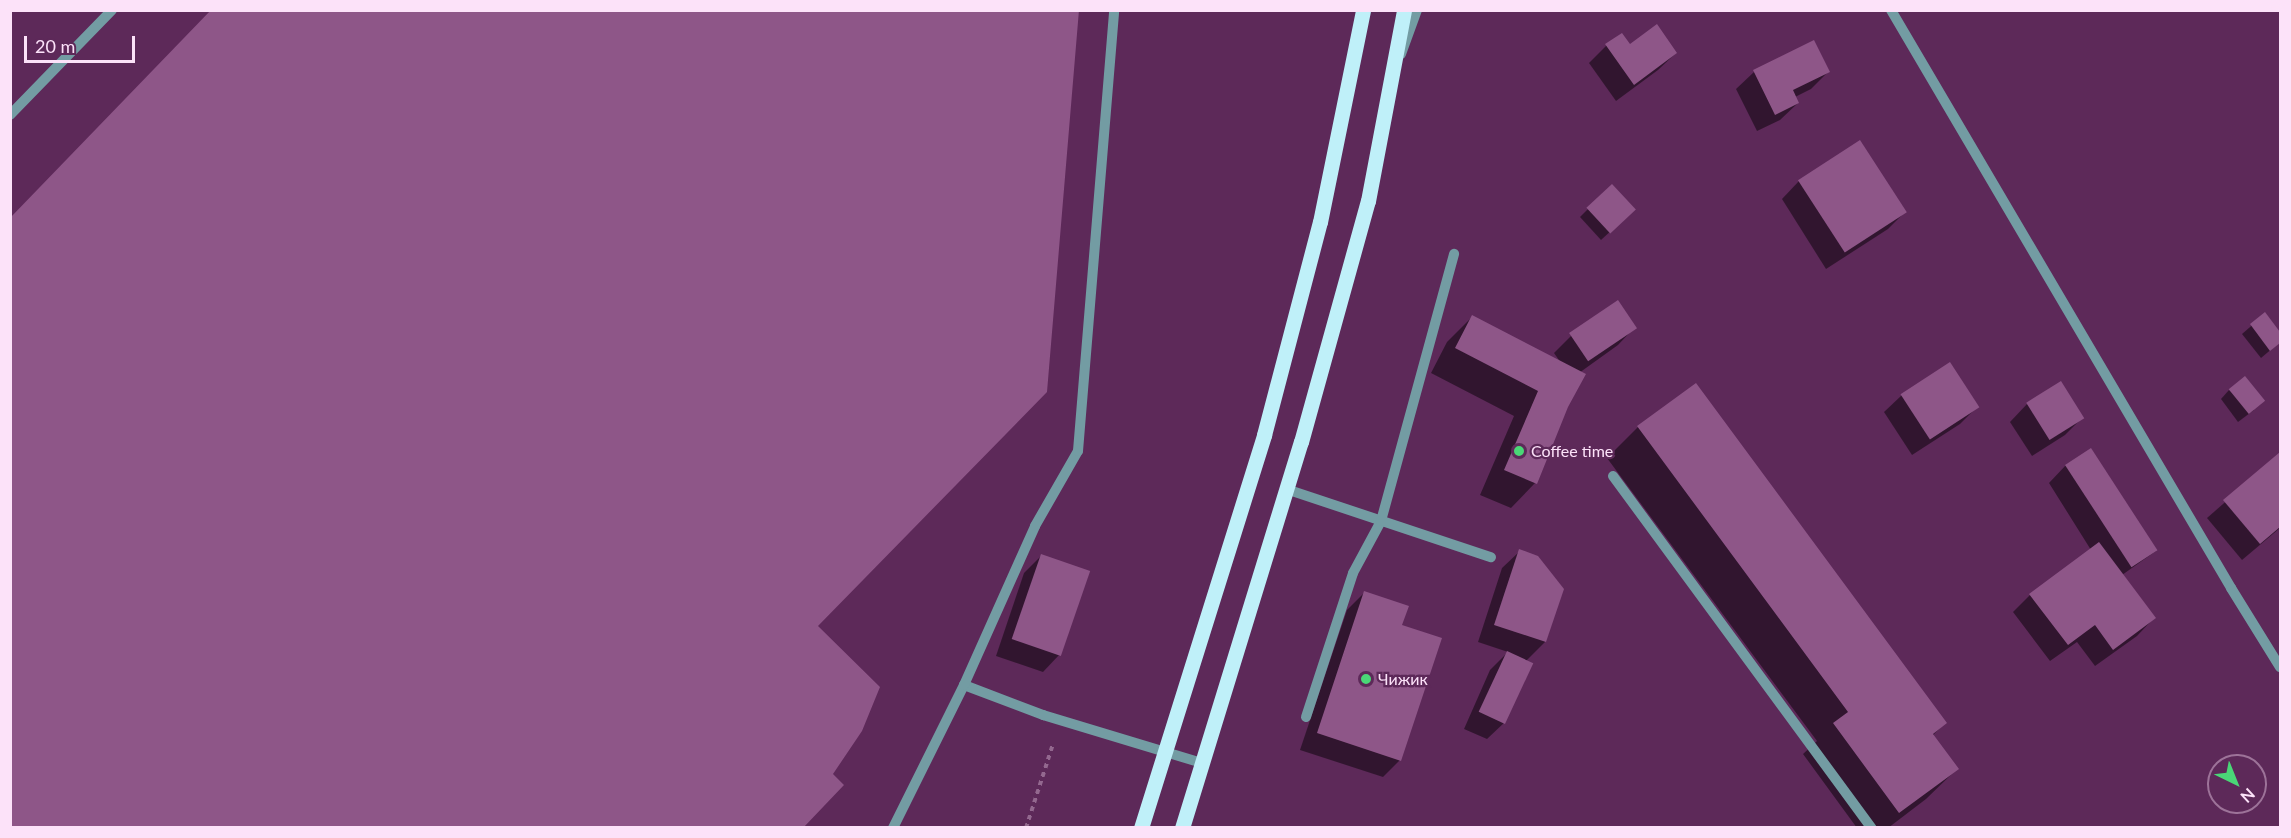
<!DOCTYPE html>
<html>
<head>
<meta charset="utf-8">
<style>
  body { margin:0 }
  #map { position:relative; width:2291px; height:838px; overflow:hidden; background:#5d2959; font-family:Lato,sans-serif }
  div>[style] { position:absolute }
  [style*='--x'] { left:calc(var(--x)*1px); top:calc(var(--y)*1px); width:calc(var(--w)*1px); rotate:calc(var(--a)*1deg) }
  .shadow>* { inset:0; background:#0007 }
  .building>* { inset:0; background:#8e5688; transform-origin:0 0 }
  .path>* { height:4px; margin-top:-2px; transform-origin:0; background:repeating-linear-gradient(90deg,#93688f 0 4.5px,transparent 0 9px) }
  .minor>* { height:10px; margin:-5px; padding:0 5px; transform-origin:5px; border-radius:5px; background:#739ca3 }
  .major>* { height:15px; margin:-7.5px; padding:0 7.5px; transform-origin:7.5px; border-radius:7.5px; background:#bff0f9 }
  .dots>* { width:16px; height:16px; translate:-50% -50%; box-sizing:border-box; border:3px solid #5d2959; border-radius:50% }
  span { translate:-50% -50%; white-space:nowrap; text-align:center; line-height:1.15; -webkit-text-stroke:4.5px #5d2959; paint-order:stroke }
  .poi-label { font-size:16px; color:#fce2f9 }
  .left { translate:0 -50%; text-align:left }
  .frame { position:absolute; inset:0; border:12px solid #fce2f9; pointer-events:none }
  .north { position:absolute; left:2207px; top:754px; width:60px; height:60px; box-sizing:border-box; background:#5d2959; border:2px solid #9d7399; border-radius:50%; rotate:137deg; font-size:16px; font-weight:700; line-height:24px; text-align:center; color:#fce2f9 }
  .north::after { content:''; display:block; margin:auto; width:21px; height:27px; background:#4ad777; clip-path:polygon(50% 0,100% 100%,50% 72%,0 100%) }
  .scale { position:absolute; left:24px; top:36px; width:111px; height:27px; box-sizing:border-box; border:3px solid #fce2f9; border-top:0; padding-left:8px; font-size:18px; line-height:21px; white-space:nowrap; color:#fce2f9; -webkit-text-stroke:4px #5d2959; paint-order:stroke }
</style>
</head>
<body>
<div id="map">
  <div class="shadow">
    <i style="clip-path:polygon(1813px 42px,1828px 72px,1811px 89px,1795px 97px,1798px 103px,1780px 120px,1757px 131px,1736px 89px,1754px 72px)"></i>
    <i style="clip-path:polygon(1606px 46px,1630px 46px,1676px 53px,1658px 70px,1616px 101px,1589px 63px)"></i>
    <i style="clip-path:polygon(1799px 181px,1905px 212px,1888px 229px,1826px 269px,1782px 199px)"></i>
    <i style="clip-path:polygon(1588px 209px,1625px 218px,1601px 240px,1580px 217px)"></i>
    <i style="clip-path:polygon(1618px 303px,1635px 327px,1618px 345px,1579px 373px,1535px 483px,1511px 508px,1480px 495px,1514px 416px,1431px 373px,1447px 342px,1472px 317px,1561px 363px,1554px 353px,1571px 336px)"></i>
    <i style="clip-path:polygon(2265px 314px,2280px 335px,2280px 342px,2261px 358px,2242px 334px)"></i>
    <i style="clip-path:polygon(1696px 385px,1945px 723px,1932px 736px,1957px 769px,1926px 799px,1888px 828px,1857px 828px,1803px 754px,1817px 741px,1607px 458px,1638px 427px)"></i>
    <i style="clip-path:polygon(2229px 390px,2254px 410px,2238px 422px,2221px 399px)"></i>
    <i style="clip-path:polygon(1902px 395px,1977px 407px,1960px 424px,1912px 455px,1884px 412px)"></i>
    <i style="clip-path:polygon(2027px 404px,2082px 418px,2065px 435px,2032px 456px,2010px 422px)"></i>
    <i style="clip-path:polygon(2090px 450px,2156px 551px,2122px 575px,2154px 618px,2137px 636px,2095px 666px,2077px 642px,2050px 661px,2013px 612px,2030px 595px,2091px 550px,2049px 483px,2066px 465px)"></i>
    <i style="clip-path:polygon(2280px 454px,2280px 528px,2242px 560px,2207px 518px)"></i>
    <i style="clip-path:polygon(1520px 551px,1545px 642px,1526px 661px,1505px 722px,1487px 739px,1464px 729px,1490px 670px,1508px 652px,1478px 642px,1502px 568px)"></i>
    <i style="clip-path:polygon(1041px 556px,1060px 654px,1043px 672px,996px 656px,1024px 573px)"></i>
    <i style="clip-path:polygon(1364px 593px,1400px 626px,1400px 760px,1383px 777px,1300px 750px,1347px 610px)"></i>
  </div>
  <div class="building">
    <i style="clip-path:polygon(211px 10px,1079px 10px,1047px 392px,818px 626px,880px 687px,862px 731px,833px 774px,844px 785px,803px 828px,10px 828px,10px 218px)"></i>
    <i style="clip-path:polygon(1657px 24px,1677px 53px,1634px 85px,1605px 44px,1622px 33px,1630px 44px)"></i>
    <i style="clip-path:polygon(1814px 40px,1830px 72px,1793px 90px,1799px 103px,1775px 115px,1753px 70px)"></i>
    <i style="left:1860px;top:140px;width:86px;height:74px;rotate:57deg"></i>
    <i style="left:1612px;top:184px;width:35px;height:35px;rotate:47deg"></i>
    <i style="left:1618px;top:300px;width:34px;height:59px;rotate:56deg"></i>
    <i style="clip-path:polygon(2265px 312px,2280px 332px,2280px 343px,2270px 351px,2250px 324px)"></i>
    <i style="clip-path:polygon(1472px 315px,1586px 374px,1568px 407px,1537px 484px,1504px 470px,1538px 391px,1455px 348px)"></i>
    <i style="left:1950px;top:362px;width:54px;height:59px;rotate:57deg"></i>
    <i style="left:2245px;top:376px;width:32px;height:21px;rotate:51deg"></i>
    <i style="left:2061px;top:381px;width:44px;height:41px;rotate:58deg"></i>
    <i style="clip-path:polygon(1696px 383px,1947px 723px,1933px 734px,1959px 769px,1899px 813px,1833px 723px,1848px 712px,1637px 426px)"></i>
    <i style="left:2091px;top:448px;width:122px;height:31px;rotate:57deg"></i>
    <i style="clip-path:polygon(2280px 452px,2280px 527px,2260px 544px,2223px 500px)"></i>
    <i style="clip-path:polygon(2099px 542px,2156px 618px,2113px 650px,2095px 625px,2068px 645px,2029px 594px)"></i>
    <i style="clip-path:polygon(1519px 549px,1538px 556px,1564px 589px,1546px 642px,1494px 625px)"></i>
    <i style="left:1041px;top:554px;width:52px;height:90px;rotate:19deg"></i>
    <i style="clip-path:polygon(1364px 591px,1409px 606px,1402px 625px,1442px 638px,1401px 761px,1317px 733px)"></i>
    <i style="left:1507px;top:651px;width:29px;height:67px;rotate:25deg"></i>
  </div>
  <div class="path">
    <i style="--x:1026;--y:828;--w:88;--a:-72.2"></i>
  </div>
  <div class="minor">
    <i style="--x:1891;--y:10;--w:671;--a:59.53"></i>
    <i style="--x:2231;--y:588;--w:93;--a:58.2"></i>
    <i style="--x:1401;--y:54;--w:47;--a:-70"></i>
    <i style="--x:10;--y:115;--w:146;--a:-45.8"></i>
    <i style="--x:1613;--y:476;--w:437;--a:53.7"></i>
    <i style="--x:1286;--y:489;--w:216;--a:18.4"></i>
    <i style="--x:964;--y:685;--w:85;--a:20.8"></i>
    <i style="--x:1043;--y:715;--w:166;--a:16.8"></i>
    <i style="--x:1306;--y:717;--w:151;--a:-71.9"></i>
    <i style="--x:1353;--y:573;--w:59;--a:-61.7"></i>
    <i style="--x:1381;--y:521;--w:277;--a:-74.7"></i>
    <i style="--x:893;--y:828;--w:160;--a:-63.6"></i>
    <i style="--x:964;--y:685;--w:174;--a:-65.9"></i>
    <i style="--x:1035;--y:526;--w:86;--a:-60.2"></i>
    <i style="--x:1078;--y:451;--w:442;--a:-85.3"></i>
  </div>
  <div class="major">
    <i style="--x:1141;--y:828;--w:412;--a:-72.6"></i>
    <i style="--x:1264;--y:435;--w:220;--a:-75.3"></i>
    <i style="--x:1320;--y:222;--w:216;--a:-78.5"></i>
    <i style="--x:1182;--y:828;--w:404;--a:-72.9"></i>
    <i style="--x:1301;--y:442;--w:250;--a:-74.5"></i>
    <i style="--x:1368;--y:201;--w:194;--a:-79.3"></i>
  </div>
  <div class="dots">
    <i style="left:1519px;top:451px;background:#4ad777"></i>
    <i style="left:1366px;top:679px;background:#4ad777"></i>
  </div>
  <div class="poi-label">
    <span class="left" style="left:1531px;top:451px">Coffee time</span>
    <span class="left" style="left:1378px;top:679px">Чижик</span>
  </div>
  <div class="frame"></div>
  <div class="north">N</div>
  <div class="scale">20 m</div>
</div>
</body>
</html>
